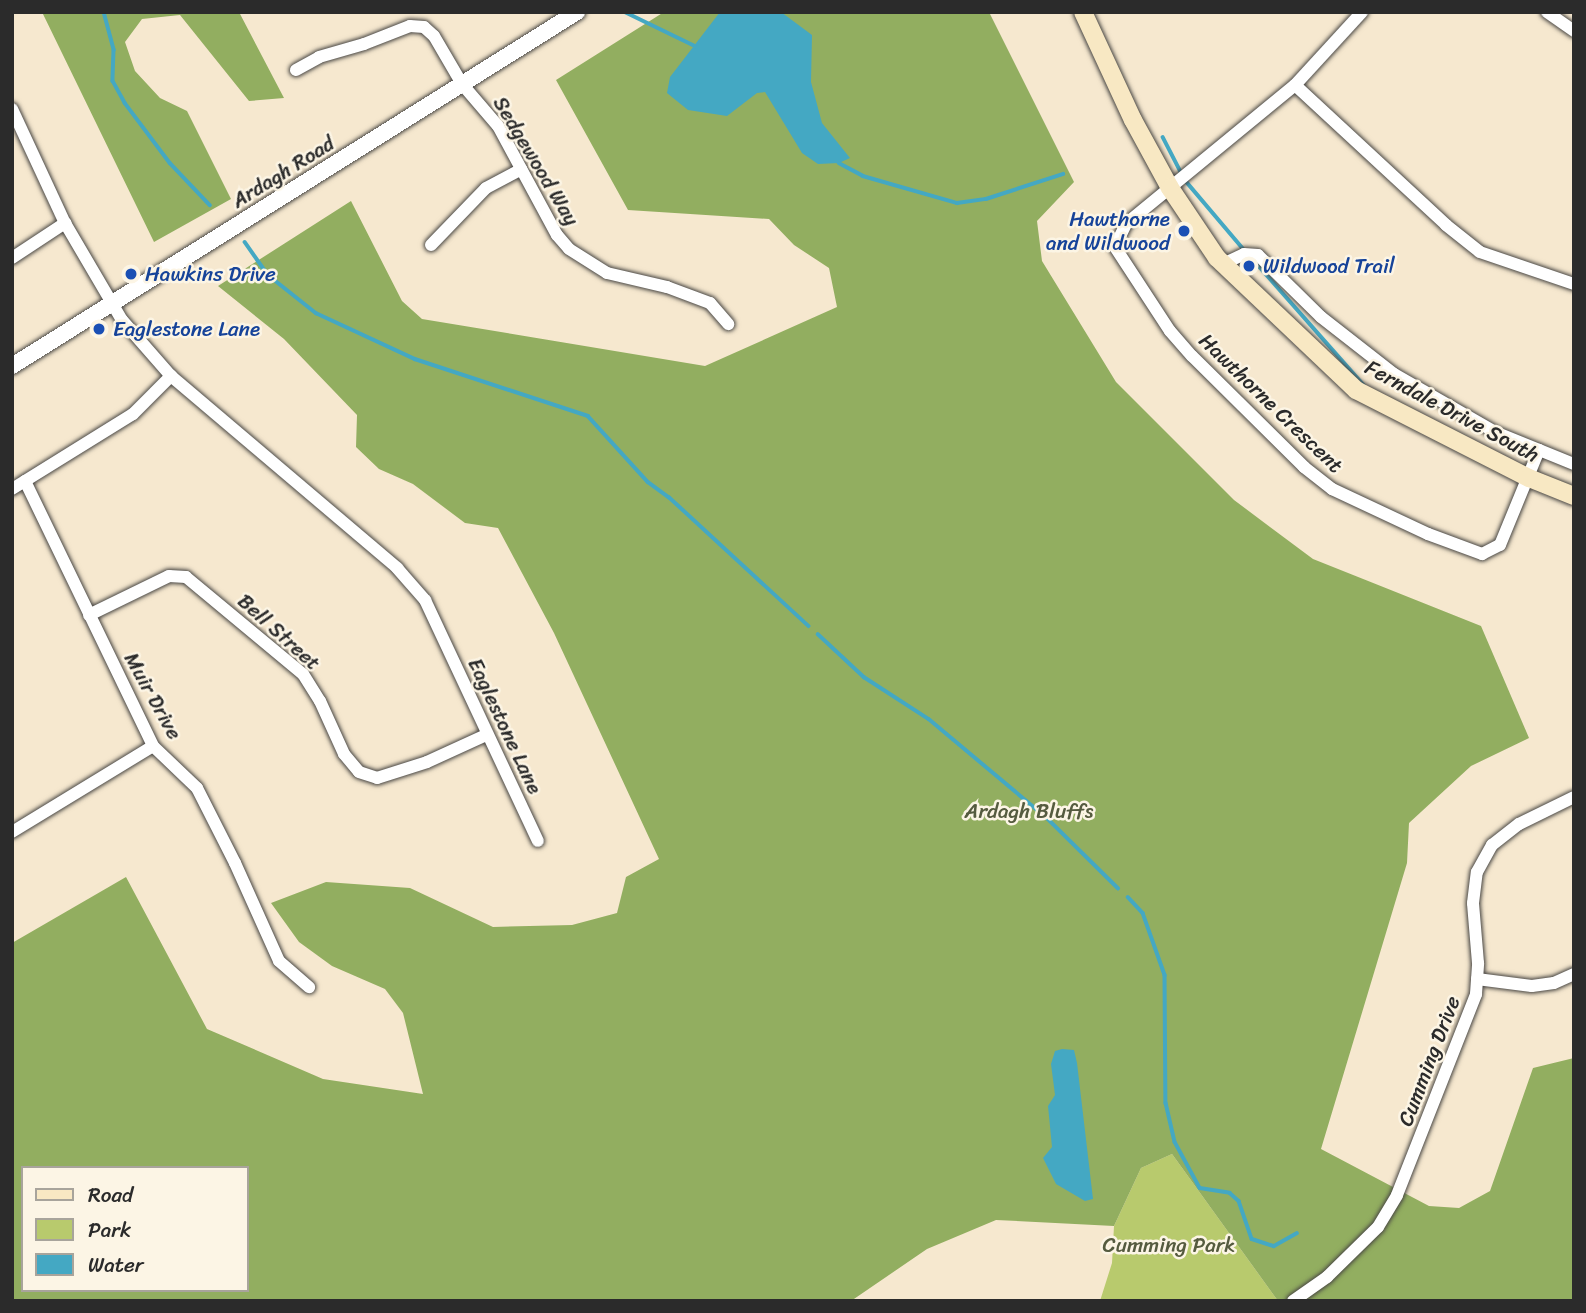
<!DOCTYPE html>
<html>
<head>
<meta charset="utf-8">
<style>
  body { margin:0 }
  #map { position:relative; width:1586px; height:1313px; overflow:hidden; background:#f6e8cf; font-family:Sriracha,sans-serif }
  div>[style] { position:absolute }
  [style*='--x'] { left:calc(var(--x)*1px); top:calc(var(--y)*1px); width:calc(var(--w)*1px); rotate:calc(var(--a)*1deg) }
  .green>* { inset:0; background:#b8ca6d }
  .forest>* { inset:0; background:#92ae60 }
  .water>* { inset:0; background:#44a8c3 }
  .stream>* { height:3.5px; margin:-1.75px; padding:0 1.75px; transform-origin:1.75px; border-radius:1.75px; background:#44a8c3 }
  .roads { filter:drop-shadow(0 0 2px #494744) drop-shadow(0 0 2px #494744) }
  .minor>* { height:12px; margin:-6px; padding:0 6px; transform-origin:6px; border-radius:6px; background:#fff }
  .tertiary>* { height:16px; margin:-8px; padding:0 8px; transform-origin:8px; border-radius:8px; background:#fff }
  .secondary>* { height:18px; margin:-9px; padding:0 9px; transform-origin:9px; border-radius:9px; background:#f8e8c3 }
  .dots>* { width:19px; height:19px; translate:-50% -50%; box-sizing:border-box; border:4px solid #fcf5e5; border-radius:50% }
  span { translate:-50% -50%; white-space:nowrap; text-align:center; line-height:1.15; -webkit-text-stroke:5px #fcf5e5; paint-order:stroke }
  .street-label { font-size:21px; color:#2b2b2b }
  .transit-label { font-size:21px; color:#164399 }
  .right { translate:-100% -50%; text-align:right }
  .left { translate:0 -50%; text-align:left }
  .park-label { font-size:21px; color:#555b3f }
  .frame { position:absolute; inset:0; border:14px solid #2b2b2b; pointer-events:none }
  .legend { position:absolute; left:21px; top:1166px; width:228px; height:126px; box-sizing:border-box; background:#fcf5e5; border:2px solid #a8a49b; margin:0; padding:9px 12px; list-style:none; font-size:21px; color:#2b2b2b }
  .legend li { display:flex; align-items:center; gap:14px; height:35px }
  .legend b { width:35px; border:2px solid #a8a49b }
</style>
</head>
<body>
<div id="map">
  <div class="green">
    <i style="clip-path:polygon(1172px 1154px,1278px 1301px,1100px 1301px,1112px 1263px,1114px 1226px,1141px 1168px)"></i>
  </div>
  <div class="forest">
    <i style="clip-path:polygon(42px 12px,239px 12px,284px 98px,249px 101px,180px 15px,142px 19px,125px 42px,135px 71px,160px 98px,187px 111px,231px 199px,154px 242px)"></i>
    <i style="clip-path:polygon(evenodd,664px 12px,989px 12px,1074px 182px,1037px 221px,1042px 261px,1116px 382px,1234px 500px,1313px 559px,1481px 626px,1529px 738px,1471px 766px,1409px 823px,1407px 863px,1321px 1149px,1429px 1206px,1459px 1208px,1490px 1191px,1533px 1068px,1574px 1058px,1574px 1301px,1278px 1301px,1172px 1154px,1141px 1168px,1114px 1226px,996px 1220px,927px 1249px,851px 1301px,12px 1301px,12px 943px,126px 877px,207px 1029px,323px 1079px,423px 1094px,403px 1013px,385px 989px,332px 966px,299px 942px,271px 903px,326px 882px,410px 888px,493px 927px,572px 925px,617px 913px,626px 877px,659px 859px,554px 633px,498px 528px,465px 523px,413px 484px,379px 469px,356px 447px,357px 415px,284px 339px,218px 286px,351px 201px,402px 301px,422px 319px,705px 366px,837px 307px,829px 268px,794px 245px,769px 219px,628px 210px,556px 80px,664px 12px,23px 1168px,247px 1168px,247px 1290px,23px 1290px,23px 1168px)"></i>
  </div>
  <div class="water">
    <i style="clip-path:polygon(720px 12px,781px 12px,812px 35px,811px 82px,822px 123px,850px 158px,839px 163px,818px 164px,802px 153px,765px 92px,757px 93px,727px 116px,688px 110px,667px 93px,670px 77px)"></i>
    <i style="clip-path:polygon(1062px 1049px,1074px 1050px,1077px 1063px,1093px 1199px,1085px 1201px,1056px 1184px,1043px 1158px,1052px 1147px,1048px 1106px,1055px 1095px,1051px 1064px,1055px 1051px)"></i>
  </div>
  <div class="stream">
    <i style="--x:104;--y:12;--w:39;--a:75"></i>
    <i style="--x:114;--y:50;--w:31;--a:92"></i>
    <i style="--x:113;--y:81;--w:25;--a:61"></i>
    <i style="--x:125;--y:103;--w:75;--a:53.1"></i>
    <i style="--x:170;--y:163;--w:58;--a:46.4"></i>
    <i style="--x:625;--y:12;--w:78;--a:25.9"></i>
    <i style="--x:1163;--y:137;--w:42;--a:62.8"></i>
    <i style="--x:839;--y:163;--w:27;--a:28"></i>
    <i style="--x:863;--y:176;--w:98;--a:16"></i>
    <i style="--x:957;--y:203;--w:29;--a:-8"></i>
    <i style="--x:986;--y:199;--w:81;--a:-18"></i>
    <i style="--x:1185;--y:180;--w:94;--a:49.7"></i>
    <i style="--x:245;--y:242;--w:39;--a:55"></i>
    <i style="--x:267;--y:274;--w:63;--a:38.5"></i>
    <i style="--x:316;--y:313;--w:109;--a:24.9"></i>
    <i style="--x:415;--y:359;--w:182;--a:18.2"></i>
    <i style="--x:588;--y:416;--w:89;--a:47.7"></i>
    <i style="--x:648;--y:482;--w:26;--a:36"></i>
    <i style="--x:669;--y:497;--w:190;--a:42.7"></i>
    <i style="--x:1251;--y:257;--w:171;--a:48.6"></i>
    <i style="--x:818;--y:634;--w:63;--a:43.1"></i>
    <i style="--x:864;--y:677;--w:77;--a:32.9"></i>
    <i style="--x:929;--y:719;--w:154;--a:40"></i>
    <i style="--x:1047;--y:818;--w:100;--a:44.6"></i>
    <i style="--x:1128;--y:897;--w:22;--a:47"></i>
    <i style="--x:1143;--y:913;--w:66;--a:70.5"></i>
    <i style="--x:1165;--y:975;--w:128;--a:89.6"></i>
    <i style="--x:1166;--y:1103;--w:40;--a:77"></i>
    <i style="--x:1175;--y:1142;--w:52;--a:61.5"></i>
    <i style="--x:1200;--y:1188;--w:30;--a:9"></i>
    <i style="--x:1230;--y:1193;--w:12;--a:42"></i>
    <i style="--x:1239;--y:1201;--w:40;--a:71.1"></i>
    <i style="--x:1252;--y:1239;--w:23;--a:18"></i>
    <i style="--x:1274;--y:1246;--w:26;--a:-29"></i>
  </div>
  <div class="roads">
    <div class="minor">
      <i style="--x:1362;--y:12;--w:99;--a:132.5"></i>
      <i style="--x:1295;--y:85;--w:219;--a:140.6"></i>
      <i style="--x:1126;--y:224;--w:25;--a:116"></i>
      <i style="--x:1115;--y:247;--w:100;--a:56.8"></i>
      <i style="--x:1170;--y:331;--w:33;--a:49"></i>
      <i style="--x:1192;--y:356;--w:158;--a:44.7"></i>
      <i style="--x:1304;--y:467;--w:36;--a:38"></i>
      <i style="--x:1332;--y:489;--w:106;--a:25.1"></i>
      <i style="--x:1428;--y:534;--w:58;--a:20.3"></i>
      <i style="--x:1482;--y:554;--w:20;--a:-27"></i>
      <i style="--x:1500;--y:545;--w:103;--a:-67.7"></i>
      <i style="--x:1547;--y:12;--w:33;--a:35"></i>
      <i style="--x:296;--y:70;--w:26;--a:-29"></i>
      <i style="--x:319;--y:57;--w:47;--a:-16.1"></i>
      <i style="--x:364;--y:44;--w:49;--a:-21.4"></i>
      <i style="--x:410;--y:26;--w:14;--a:4"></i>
      <i style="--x:424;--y:27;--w:13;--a:42"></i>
      <i style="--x:434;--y:36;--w:56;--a:59.7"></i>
      <i style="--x:462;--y:84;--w:55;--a:49.4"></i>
      <i style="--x:498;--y:126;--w:124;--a:61.6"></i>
      <i style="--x:557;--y:235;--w:18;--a:49"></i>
      <i style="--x:569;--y:249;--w:45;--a:32.3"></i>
      <i style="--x:607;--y:273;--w:62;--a:13.1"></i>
      <i style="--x:667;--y:287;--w:46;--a:20.4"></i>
      <i style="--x:710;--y:303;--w:28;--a:49"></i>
      <i style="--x:1295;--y:85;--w:206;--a:42.8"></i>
      <i style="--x:1446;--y:225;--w:43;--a:38.5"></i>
      <i style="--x:1480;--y:252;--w:99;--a:18.8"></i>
      <i style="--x:12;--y:109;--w:126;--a:65.1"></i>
      <i style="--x:65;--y:223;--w:113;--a:59.6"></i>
      <i style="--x:122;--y:320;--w:74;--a:48.8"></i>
      <i style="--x:171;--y:376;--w:297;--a:40.3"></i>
      <i style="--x:397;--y:568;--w:43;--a:48.8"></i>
      <i style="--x:425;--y:600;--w:266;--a:64.9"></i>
      <i style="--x:431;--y:245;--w:79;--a:-46"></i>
      <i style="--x:486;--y:188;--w:40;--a:-28"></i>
      <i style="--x:12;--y:258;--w:64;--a:-33.4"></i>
      <i style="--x:1223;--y:264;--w:23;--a:-25"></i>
      <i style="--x:1244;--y:254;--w:14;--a:4"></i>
      <i style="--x:1258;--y:255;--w:88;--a:44.5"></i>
      <i style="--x:1321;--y:317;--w:93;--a:38"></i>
      <i style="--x:1394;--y:374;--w:116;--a:29.9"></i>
      <i style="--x:1495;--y:432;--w:85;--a:22.1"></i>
      <i style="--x:25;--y:481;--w:294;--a:64.2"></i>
      <i style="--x:153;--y:746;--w:61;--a:43.7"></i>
      <i style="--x:197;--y:788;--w:84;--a:63.1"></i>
      <i style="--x:235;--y:863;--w:107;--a:65.8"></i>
      <i style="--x:279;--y:961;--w:40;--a:41"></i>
      <i style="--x:12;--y:489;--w:142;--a:-31.8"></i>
      <i style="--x:133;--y:414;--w:54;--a:-45"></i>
      <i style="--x:89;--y:615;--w:89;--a:-26"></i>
      <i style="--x:169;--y:576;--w:17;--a:3"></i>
      <i style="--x:186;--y:577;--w:152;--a:39.7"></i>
      <i style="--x:303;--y:674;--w:32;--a:58"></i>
      <i style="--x:320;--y:701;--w:58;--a:65.6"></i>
      <i style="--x:344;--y:754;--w:23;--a:50"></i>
      <i style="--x:359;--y:772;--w:19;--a:18"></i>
      <i style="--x:377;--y:778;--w:52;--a:-17.7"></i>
      <i style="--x:427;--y:762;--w:65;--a:-24.6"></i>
      <i style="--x:12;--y:832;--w:165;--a:-31.4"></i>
      <i style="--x:1477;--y:979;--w:55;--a:7.3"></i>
      <i style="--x:1532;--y:986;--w:22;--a:-8"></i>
      <i style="--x:1554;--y:983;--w:22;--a:-24"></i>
      <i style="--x:1293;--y:1301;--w:42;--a:-35.2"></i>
      <i style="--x:1327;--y:1277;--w:71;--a:-44.4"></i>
      <i style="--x:1378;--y:1227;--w:37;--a:-59"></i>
      <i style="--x:1397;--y:1195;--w:216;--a:-68.5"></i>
      <i style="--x:1476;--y:994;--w:31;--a:-86"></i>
      <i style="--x:1478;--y:963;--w:60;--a:-94.8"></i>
      <i style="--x:1473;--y:903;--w:31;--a:-83"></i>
      <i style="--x:1477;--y:872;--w:31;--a:-61"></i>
      <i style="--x:1492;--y:845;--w:34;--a:-38"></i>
      <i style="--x:1519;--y:824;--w:61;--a:-26.1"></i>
    </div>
    <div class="tertiary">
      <i style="--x:12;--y:366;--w:667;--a:-32.07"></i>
    </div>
    <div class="secondary">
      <i style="--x:1083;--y:12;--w:119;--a:65.2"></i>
      <i style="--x:1133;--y:120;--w:77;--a:61.4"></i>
      <i style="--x:1170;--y:188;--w:84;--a:56.1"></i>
      <i style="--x:1217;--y:258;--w:192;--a:43.5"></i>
      <i style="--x:1356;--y:390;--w:194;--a:27"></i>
      <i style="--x:1529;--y:478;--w:48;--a:21.8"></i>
    </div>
  </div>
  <div class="dots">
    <i style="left:1184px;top:231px;background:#1a4fb4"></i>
    <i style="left:1249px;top:266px;background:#1a4fb4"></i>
    <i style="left:131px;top:274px;background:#1a4fb4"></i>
    <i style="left:99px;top:329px;background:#1a4fb4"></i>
  </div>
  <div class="street-label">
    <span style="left:536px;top:161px;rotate:59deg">Sedgewood Way</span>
    <span style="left:283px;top:172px;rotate:-32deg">Ardagh Road</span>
    <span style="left:1271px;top:403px;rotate:44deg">Hawthorne Crescent</span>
    <span style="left:1452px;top:411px;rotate:28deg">Ferndale Drive South</span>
    <span style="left:279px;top:632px;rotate:42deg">Bell Street</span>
    <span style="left:153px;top:696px;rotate:61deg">Muir Drive</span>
    <span style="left:505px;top:726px;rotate:65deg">Eaglestone Lane</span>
    <span style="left:1429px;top:1061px;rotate:-69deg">Cumming Drive</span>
  </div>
  <div class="transit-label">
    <span class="right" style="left:1170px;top:231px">Hawthorne<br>and Wildwood</span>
    <span class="left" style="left:1263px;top:266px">Wildwood Trail</span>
    <span class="left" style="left:145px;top:274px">Hawkins Drive</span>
    <span class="left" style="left:113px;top:329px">Eaglestone Lane</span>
  </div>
  <div class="park-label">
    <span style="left:1029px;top:811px">Ardagh Bluffs</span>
    <span style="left:1169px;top:1245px">Cumming Park</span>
  </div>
  <div class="frame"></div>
  <ul class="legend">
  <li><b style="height:9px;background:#f8e8c3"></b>Road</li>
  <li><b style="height:19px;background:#b8ca6d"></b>Park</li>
  <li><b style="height:19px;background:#44a8c3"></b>Water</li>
  </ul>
</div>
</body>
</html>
